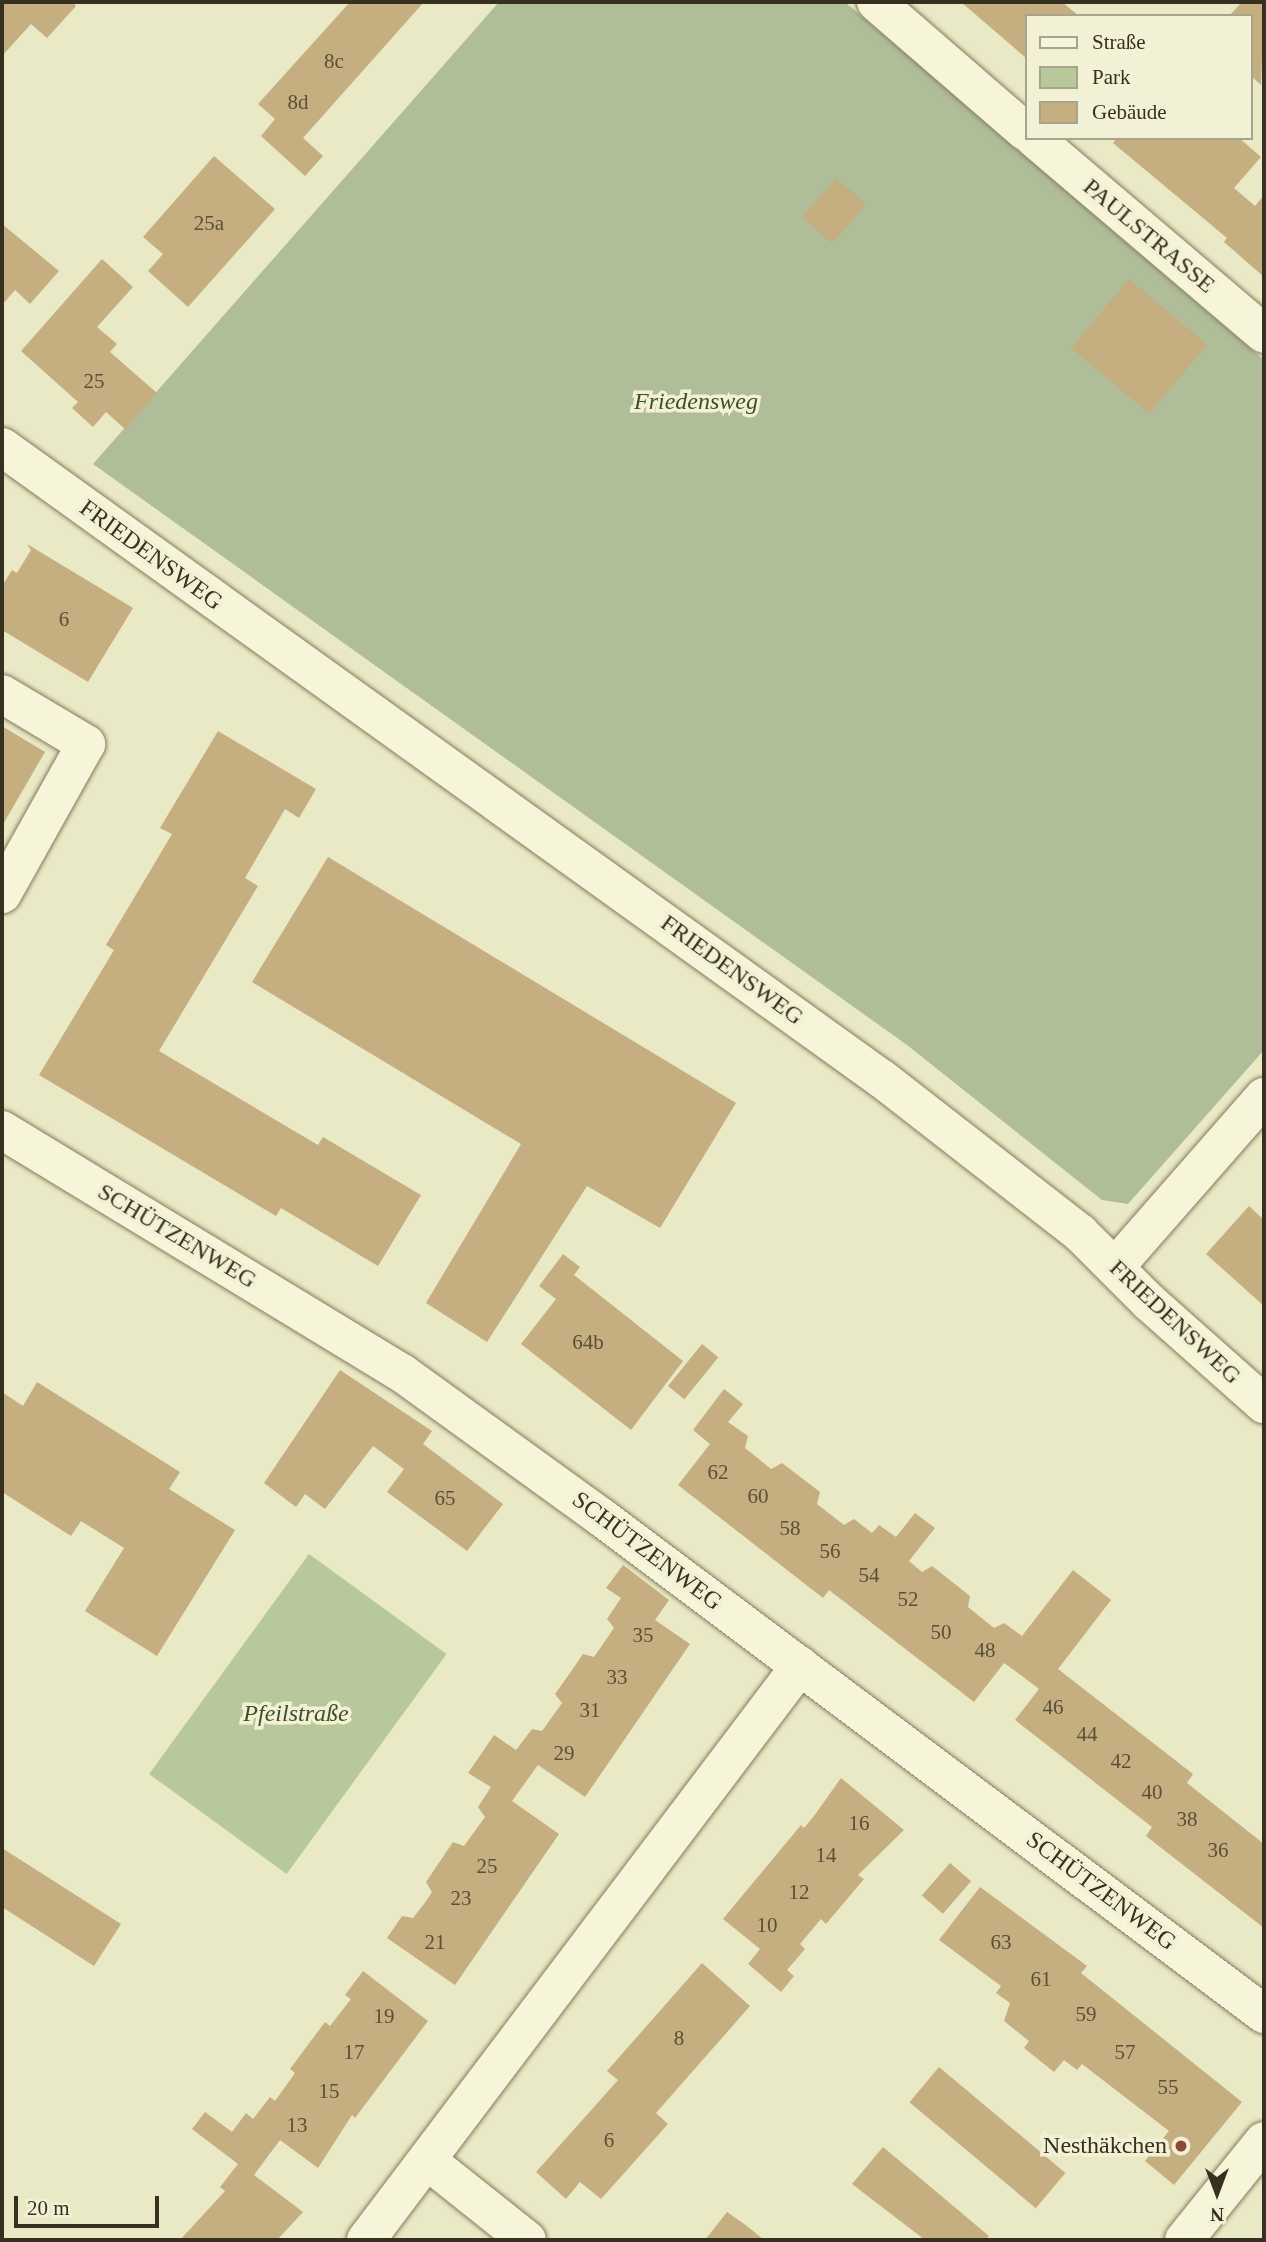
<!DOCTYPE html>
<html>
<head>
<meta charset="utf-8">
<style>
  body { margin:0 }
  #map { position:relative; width:1266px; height:2242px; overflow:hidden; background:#eae9c6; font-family:"Times New Roman",serif }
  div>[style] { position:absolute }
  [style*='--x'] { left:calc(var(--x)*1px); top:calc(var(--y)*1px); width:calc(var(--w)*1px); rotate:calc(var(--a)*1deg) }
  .green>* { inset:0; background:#b7c89b; transform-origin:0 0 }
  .cemetery>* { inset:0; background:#b0bd99 }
  .building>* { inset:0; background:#c5ae7f; transform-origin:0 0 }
  .roads { filter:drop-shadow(0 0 2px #847c5d) drop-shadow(0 0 2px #847c5d) }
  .minor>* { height:38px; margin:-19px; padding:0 19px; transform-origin:19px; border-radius:19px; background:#f6f4d9 }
  .dots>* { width:19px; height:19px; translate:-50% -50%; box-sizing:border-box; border:4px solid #f3f1d5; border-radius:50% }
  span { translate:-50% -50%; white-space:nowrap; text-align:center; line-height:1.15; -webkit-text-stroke:7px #f3f1d5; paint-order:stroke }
  .number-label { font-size:21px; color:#5a5038 }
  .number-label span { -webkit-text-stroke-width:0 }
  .street-label { font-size:24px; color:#363020 }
  .park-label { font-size:24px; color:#3c5028; font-style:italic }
  .poi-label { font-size:24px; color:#363020 }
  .right { translate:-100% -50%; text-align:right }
  .frame { position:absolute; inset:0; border:4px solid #363020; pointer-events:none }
  .legend { position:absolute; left:1025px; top:14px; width:228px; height:126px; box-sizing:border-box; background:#f3f1d5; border:2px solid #a7a48d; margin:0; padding:9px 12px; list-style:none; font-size:21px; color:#363020 }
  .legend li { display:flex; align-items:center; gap:14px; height:35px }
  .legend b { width:35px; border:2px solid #a7a48d }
  .north { position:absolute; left:1182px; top:2158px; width:70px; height:70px; -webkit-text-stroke:5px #f3f1d5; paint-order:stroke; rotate:180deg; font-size:19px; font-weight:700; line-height:28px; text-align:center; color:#363020 }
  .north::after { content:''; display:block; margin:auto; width:24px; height:32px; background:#363020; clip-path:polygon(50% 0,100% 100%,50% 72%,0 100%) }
  .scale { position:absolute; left:14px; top:2196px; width:145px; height:32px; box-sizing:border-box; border:4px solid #363020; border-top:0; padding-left:9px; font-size:21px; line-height:24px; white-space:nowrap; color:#363020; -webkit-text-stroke:5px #f3f1d5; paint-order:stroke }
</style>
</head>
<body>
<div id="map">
  <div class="green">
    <i style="left:309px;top:1554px;width:170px;height:272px;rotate:36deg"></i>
  </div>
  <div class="cemetery">
    <i style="clip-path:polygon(499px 2px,845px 2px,1264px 360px,1264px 1050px,1128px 1204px,1102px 1200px,907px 1045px,93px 464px)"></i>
  </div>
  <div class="building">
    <i style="clip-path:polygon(2px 2px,72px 2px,76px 6px,47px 38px,31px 24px,2px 56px)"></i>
    <i style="clip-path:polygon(350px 2px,424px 2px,303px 138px,323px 156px,305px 176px,261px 136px,275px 119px,258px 104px)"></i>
    <i style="clip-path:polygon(961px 2px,1062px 2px,1079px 16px,1026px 16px,1026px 58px)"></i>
    <i style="clip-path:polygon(1242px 2px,1264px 2px,1261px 85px,1250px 75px,1250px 16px,1229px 16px)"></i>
    <i style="clip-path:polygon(1117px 138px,1239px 138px,1261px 157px,1234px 188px,1255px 206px,1264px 195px,1264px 277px,1224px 242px,1227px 238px,1113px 143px)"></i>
    <i style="clip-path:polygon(214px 156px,275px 209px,188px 307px,148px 271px,163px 254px,143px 237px)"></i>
    <i style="left:836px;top:178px;width:40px;height:52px;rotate:41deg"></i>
    <i style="clip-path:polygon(2px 224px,59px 271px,30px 304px,15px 290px,2px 305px)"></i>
    <i style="clip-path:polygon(102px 259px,133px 287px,97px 327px,117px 344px,110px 352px,157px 393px,125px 429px,106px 412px,93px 427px,72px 408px,78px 402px,21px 351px)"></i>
    <i style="left:1129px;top:279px;width:102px;height:90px;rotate:40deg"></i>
    <i style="clip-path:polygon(27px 544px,133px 608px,88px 682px,2px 630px,2px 586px,12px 570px,17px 573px,31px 550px)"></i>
    <i style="clip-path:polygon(2px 726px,45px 752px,2px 826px)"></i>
    <i style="clip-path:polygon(218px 731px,316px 789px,299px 818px,285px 809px,245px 878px,258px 886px,159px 1051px,318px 1145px,323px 1137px,421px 1195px,378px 1266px,281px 1208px,276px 1216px,39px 1075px,114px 950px,106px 945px,172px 834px,160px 828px)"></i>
    <i style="clip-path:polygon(328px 857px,736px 1103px,660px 1228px,587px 1186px,487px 1342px,426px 1303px,521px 1144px,252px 982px)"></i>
    <i style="clip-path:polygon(1249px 1206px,1264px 1220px,1264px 1306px,1206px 1254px)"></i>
    <i style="clip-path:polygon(563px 1254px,580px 1267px,574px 1275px,683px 1361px,631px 1430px,521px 1344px,556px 1299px,539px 1286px)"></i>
    <i style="left:702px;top:1344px;width:21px;height:54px;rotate:39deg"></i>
    <i style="clip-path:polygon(340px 1370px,432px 1431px,423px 1444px,503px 1504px,467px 1551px,387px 1492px,404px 1469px,373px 1446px,325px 1509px,305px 1494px,296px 1507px,264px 1483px)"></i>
    <i style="clip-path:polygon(37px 1382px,180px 1472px,169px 1489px,235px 1530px,157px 1656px,85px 1611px,124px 1548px,81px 1521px,71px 1536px,2px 1492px,2px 1392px,23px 1406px)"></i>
    <i style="clip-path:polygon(724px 1389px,743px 1404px,728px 1422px,748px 1436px,745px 1448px,771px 1469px,782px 1463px,820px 1492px,817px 1504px,844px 1525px,854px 1519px,872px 1533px,879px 1525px,896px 1537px,915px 1513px,935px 1528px,909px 1561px,922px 1572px,932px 1566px,970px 1596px,968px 1607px,994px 1628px,1004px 1623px,1022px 1636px,1073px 1570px,1111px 1600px,1058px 1669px,1193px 1774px,1187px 1783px,1264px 1844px,1264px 1928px,1146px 1836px,1152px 1827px,1015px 1720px,1039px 1689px,1022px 1676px,1004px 1663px,974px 1702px,829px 1590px,823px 1598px,678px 1485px,710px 1444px,693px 1430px)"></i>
    <i style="clip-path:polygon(623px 1565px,669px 1600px,655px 1620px,690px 1644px,585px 1797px,538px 1765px,512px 1801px,559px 1834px,455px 1985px,387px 1938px,402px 1916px,413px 1918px,424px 1904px,432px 1892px,426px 1882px,453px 1842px,464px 1846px,485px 1817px,478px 1807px,491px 1787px,468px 1773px,494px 1735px,516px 1750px,532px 1729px,542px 1731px,562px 1703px,555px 1694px,570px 1673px,583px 1654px,594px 1657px,614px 1628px,607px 1619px,621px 1598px,606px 1588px)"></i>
    <i style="clip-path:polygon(841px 1778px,904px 1830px,858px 1875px,864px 1879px,826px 1924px,821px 1919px,800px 1944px,805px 1949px,787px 1970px,794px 1976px,781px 1992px,748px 1964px,760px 1949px,723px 1919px,801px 1825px,804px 1828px,814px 1816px)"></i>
    <i style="clip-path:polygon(2px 1848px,121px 1924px,94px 1966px,2px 1907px)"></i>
    <i style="left:950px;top:1863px;width:28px;height:43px;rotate:41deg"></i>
    <i style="clip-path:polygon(980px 1887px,1087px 1966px,1081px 1973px,1242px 2102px,1174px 2185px,1145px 2161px,1169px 2131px,1082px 2064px,1077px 2070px,1064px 2060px,1054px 2072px,1024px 2048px,1029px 2041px,1004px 2021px,1010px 2003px,996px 1993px,1001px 1986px,939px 1940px)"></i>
    <i style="clip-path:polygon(702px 1963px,750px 2006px,656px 2113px,668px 2124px,601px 2199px,580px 2182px,566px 2199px,536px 2172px,618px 2080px,607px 2071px)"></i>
    <i style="clip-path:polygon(363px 1971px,428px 2021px,355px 2118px,352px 2115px,318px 2168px,280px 2140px,254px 2175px,303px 2212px,277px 2240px,180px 2240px,225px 2191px,220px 2187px,238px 2164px,192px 2129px,205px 2112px,232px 2132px,246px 2113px,253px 2119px,270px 2097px,275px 2101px,295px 2073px,290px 2069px,325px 2022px,330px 2026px,351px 1999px,345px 1995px)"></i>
    <i style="left:939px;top:2067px;width:165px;height:46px;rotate:40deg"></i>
    <i style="clip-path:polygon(883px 2147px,989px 2236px,986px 2240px,925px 2240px,852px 2184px)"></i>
    <i style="clip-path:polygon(727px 2212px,747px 2226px,764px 2240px,705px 2240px)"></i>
  </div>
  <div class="roads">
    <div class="minor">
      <i style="--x:876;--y:2;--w:198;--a:40.9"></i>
      <i style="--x:1034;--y:138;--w:302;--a:40.4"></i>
      <i style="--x:2;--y:447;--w:1083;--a:35.69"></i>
      <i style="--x:882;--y:1079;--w:251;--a:37.9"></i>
      <i style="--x:1080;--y:1233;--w:98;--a:45"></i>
      <i style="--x:1149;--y:1302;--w:154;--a:41.6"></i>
      <i style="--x:2;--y:694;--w:98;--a:30.8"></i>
      <i style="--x:86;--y:744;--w:172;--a:119.2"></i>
      <i style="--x:2;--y:1130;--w:468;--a:31.3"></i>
      <i style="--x:402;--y:1373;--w:246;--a:35.9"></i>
      <i style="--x:601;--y:1517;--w:829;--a:36.86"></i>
      <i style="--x:1115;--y:1267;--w:226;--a:-48.8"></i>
      <i style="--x:429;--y:2162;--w:125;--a:38.5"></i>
      <i style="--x:366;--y:2240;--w:720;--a:-52.91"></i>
      <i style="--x:1184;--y:2240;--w:127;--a:-51.1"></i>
    </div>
  </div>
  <div class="dots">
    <i style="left:1181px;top:2146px;background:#8e4933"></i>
  </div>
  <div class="number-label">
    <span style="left:334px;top:61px">8c</span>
    <span style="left:298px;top:102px">8d</span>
    <span style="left:209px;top:223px">25a</span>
    <span style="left:94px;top:381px">25</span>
    <span style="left:64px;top:619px">6</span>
    <span style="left:588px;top:1342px">64b</span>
    <span style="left:718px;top:1472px">62</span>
    <span style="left:758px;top:1496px">60</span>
    <span style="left:445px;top:1498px">65</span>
    <span style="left:790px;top:1528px">58</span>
    <span style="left:830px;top:1551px">56</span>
    <span style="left:869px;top:1575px">54</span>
    <span style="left:908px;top:1599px">52</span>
    <span style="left:941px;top:1632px">50</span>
    <span style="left:643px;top:1635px">35</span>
    <span style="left:985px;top:1650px">48</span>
    <span style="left:617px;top:1677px">33</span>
    <span style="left:1053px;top:1707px">46</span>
    <span style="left:590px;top:1710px">31</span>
    <span style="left:1087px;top:1734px">44</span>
    <span style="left:564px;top:1753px">29</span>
    <span style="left:1121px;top:1761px">42</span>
    <span style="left:1152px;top:1792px">40</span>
    <span style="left:1187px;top:1819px">38</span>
    <span style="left:859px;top:1823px">16</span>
    <span style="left:1218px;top:1850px">36</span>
    <span style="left:826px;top:1855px">14</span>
    <span style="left:487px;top:1866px">25</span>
    <span style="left:799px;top:1892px">12</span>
    <span style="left:461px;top:1898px">23</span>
    <span style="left:767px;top:1925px">10</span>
    <span style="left:435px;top:1942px">21</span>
    <span style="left:1001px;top:1942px">63</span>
    <span style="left:1041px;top:1979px">61</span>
    <span style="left:1086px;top:2014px">59</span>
    <span style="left:384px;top:2016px">19</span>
    <span style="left:679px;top:2038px">8</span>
    <span style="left:354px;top:2052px">17</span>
    <span style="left:1125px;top:2052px">57</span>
    <span style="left:1168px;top:2087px">55</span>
    <span style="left:329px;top:2091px">15</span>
    <span style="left:297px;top:2125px">13</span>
    <span style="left:609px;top:2140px">6</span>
  </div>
  <div class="street-label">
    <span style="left:1149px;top:236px;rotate:40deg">PAULSTRASSE</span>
    <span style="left:151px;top:555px;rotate:36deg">FRIEDENSWEG</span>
    <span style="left:732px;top:970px;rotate:36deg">FRIEDENSWEG</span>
    <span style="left:177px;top:1236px;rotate:31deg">SCHÜTZENWEG</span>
    <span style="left:1175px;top:1322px;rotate:43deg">FRIEDENSWEG</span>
    <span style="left:647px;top:1551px;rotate:37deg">SCHÜTZENWEG</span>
    <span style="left:1101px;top:1891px;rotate:37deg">SCHÜTZENWEG</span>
  </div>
  <div class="park-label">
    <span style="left:696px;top:402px">Friedensweg</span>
    <span style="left:296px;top:1714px">Pfeilstraße</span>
  </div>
  <div class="poi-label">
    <span class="right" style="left:1167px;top:2146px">Nesthäkchen</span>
  </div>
  <div class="frame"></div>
  <ul class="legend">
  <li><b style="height:9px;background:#f6f4d9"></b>Straße</li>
  <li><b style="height:19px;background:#b7c89b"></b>Park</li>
  <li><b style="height:19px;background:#c5ae7f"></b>Gebäude</li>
  </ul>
  <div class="north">N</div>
  <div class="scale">20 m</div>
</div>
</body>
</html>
